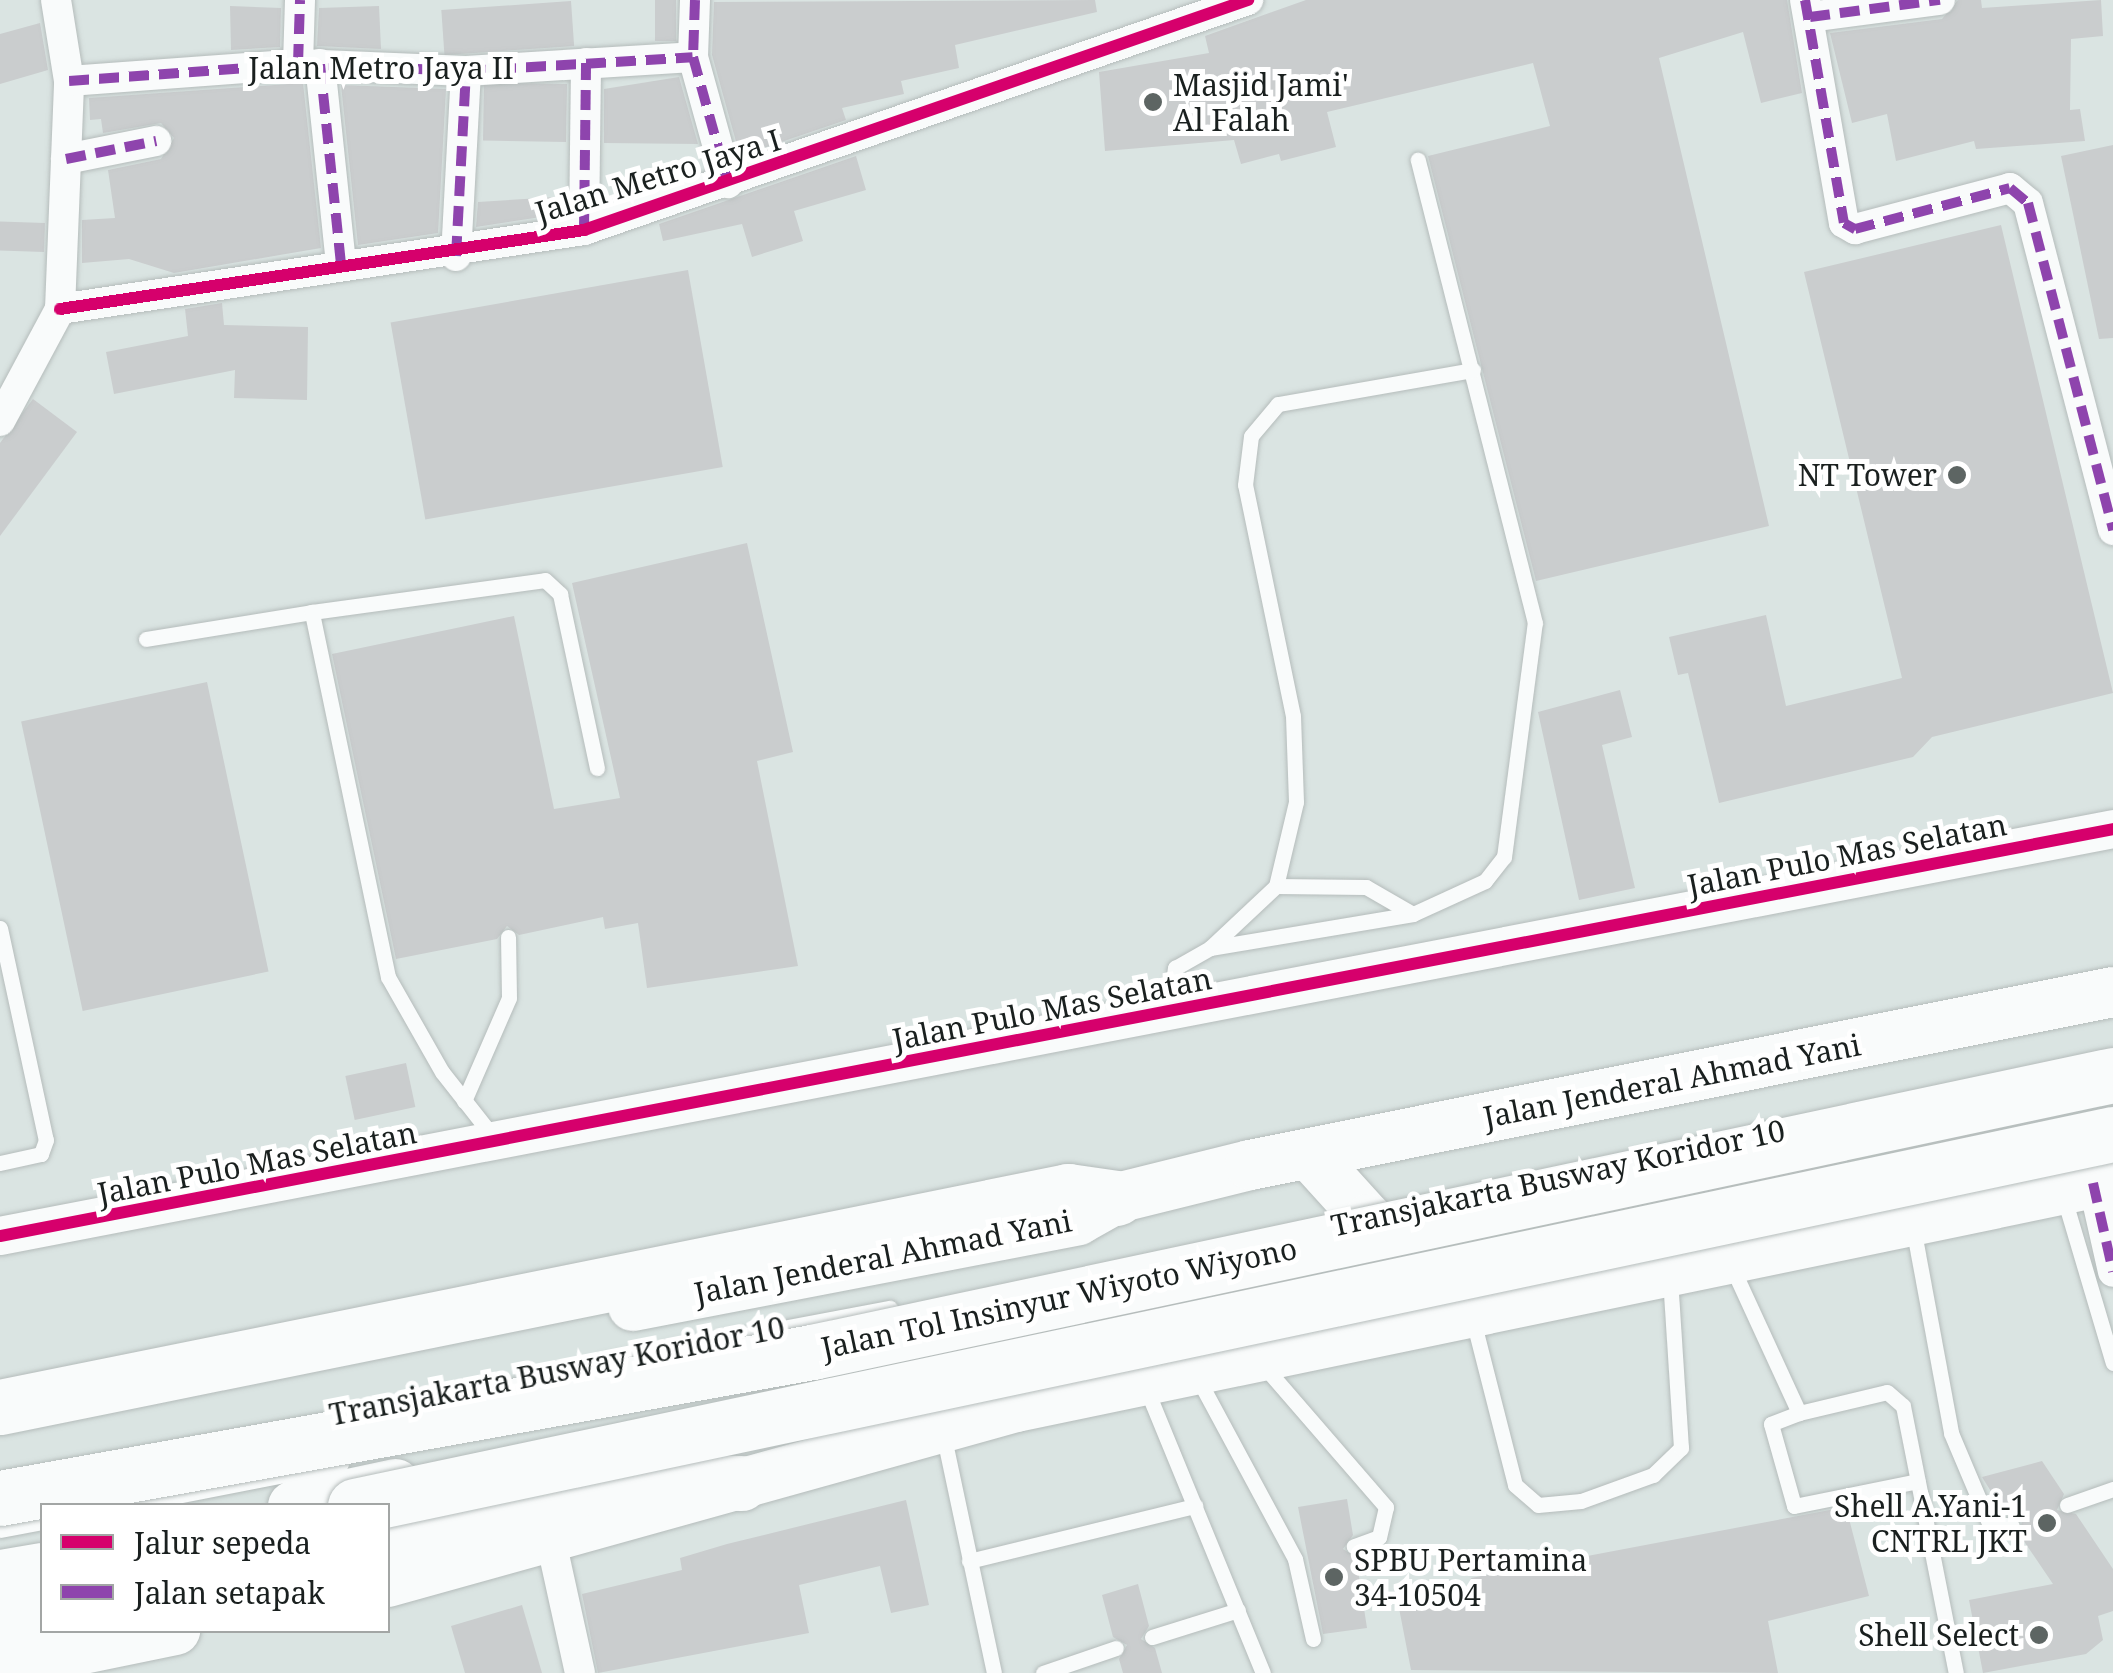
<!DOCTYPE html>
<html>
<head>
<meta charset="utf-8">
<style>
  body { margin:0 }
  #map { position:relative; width:2113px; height:1673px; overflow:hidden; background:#dae4e2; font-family:"Noto Serif",serif }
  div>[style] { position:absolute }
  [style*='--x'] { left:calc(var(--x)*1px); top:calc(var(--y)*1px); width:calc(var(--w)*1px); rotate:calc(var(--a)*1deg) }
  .building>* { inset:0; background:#cacdce; transform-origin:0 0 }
  .roads { filter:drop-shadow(0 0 2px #b5bcbb) drop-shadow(0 0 2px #b5bcbb) }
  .service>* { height:15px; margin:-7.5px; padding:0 7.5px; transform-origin:7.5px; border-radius:7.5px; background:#f9fbfb }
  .minor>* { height:30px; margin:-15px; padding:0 15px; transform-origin:15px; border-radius:15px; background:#f9fbfb }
  .tertiary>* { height:38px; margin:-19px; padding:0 19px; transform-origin:19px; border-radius:19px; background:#f9fbfb }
  .trunk>* { height:50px; margin:-25px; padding:0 25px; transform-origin:25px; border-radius:25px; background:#f9fbfb }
  .motorway>* { height:55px; margin:-27.5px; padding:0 27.5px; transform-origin:27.5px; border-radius:27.5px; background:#f9fbfb }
  .bridges { filter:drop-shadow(0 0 2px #b5bcbb) drop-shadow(0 0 2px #b5bcbb) }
  .motorway-bridge>* { height:55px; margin:-27.5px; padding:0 27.5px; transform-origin:27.5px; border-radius:27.5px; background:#f9fbfb }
  .quiet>* { height:10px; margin-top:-5px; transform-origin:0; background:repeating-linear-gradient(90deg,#8e44ad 0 20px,transparent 0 30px) }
  .cycleway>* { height:12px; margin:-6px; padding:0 6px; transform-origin:6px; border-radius:6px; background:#d6006c }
  .dots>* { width:28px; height:28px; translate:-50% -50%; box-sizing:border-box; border:5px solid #fff; border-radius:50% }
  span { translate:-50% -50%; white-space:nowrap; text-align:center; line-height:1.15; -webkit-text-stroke:10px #fff; paint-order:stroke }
  .street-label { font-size:30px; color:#1a201f }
  .poi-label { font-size:30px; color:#1a201f }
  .left { translate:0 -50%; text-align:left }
  .right { translate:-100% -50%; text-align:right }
  .legend { position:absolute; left:40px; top:1503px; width:350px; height:130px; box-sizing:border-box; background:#fff; border:2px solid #a3a6a5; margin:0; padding:12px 18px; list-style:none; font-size:30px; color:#1a201f }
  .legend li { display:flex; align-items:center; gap:20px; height:50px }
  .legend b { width:50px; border:2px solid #a3a6a5 }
</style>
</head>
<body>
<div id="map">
  <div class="building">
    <i style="left:655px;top:0;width:21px;height:41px"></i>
    <i style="clip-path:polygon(1095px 0,1097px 12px,955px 45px,959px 68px,901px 81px,904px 94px,842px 108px,846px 120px,740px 156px,712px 55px,714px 2px)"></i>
    <i style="clip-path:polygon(1306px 0,1787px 0,1802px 93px,1761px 103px,1743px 32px,1659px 58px,1769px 526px,1536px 581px,1428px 156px,1550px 126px,1533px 63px,1327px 112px,1336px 147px,1281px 161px,1279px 154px,1241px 164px,1234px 140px,1105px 151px,1099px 72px,1209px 53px,1205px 36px)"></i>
    <i style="clip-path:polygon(1958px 0,1981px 0,1982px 8px,2101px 0,2103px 36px,2071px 39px,2070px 110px,2080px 109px,2085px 141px,1976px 149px,1974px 141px,1896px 161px,1887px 114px,1852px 123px,1830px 33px,1942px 19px)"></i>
    <i style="left:571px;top:1px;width:45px;height:130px;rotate:86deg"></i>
    <i style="clip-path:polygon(230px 6px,281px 8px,280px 47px,231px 50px)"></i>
    <i style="clip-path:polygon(379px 6px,381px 49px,317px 46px,319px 8px)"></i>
    <i style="clip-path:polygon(40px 23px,48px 70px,0 84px,0 34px)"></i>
    <i style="clip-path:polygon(679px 77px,698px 144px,604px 143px,604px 89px)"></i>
    <i style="clip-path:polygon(303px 83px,321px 248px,174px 273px,129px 259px,82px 263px,82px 220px,115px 218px,108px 170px,161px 159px,174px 138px,161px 123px,103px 133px,101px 119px,90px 120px,89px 98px)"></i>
    <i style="left:567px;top:84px;width:58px;height:83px;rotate:91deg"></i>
    <i style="clip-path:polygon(341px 85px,446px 89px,438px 233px,358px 245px)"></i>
    <i style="clip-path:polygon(2113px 145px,2113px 338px,2099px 339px,2061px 156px)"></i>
    <i style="clip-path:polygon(856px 156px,866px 190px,794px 211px,803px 241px,752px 257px,742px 224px,663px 241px,659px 224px)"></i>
    <i style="clip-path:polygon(557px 197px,561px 214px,476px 227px,478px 202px)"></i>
    <i style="left:45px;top:223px;width:29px;height:45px;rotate:92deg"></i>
    <i style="clip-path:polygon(2001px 225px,2113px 693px,1932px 737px,1913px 757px,1719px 803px,1688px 673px,1678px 675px,1669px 637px,1766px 615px,1786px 706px,1902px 678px,1804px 272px)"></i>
    <i style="left:688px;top:270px;width:200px;height:302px;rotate:80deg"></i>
    <i style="clip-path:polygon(222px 303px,224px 325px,308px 327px,307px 400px,234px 398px,235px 370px,114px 394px,106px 352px,188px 336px,185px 309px)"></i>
    <i style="clip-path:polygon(33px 399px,77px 432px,0 536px,0 443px)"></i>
    <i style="clip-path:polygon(747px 543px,793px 752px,757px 761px,798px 966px,647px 988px,638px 923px,605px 929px,603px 917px,519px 935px,507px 926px,497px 939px,396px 959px,332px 654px,514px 616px,554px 809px,620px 798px,572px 583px)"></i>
    <i style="left:207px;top:682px;width:296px;height:190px;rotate:78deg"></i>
    <i style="clip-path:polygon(1620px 690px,1632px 737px,1602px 745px,1635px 888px,1579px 900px,1538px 712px)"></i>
    <i style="left:406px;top:1063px;width:45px;height:62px;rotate:78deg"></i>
    <i style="clip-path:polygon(2042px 1461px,2064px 1494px,2057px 1510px,2076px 1514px,2113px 1569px,2113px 1611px,2098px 1616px,2103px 1640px,2086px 1654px,1983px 1673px,1969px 1600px,2053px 1584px,2019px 1534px,2022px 1521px,2005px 1514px,1982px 1477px)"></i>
    <i style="clip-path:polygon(1347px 1499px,1353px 1535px,1343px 1549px,1356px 1557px,1367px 1628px,1323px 1634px,1298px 1507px)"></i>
    <i style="clip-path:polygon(906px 1500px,929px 1605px,891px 1613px,880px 1566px,799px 1585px,809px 1633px,598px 1673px,582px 1594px,682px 1570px,680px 1558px,727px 1544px)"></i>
    <i style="clip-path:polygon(1846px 1507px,1869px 1596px,1768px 1621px,1778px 1673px,1411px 1670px,1398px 1603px,1473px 1588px,1471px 1578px)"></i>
    <i style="clip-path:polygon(1138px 1584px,1149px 1626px,1141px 1639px,1155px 1648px,1162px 1673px,1123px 1673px,1119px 1659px,1127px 1645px,1113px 1637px,1102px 1595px)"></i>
    <i style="clip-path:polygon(522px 1605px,542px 1673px,465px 1673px,451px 1626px)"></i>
  </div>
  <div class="roads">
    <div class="service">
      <i style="--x:146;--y:639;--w:168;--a:-9.2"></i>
      <i style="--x:1276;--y:886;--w:90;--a:0.6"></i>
      <i style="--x:1366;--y:887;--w:54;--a:29.9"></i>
      <i style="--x:0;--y:928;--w:217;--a:77.8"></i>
      <i style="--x:46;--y:1140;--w:15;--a:110"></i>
      <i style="--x:41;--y:1154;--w:42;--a:167.6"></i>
      <i style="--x:1210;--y:948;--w:206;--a:-9.5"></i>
      <i style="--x:1413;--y:914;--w:79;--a:-24.6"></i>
      <i style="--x:1485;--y:881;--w:31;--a:-52"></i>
      <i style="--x:1504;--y:857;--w:236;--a:-82.5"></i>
      <i style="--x:1535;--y:623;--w:478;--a:-104.2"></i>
      <i style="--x:1168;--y:1012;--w:45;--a:-81"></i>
      <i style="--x:1175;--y:968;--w:40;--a:-29.7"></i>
      <i style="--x:1210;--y:948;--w:91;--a:-43.2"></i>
      <i style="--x:1276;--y:886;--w:86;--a:-76.6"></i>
      <i style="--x:1296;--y:802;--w:86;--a:-92"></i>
      <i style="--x:1293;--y:716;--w:236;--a:-101.7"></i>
      <i style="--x:1245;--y:485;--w:49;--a:-83"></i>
      <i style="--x:1251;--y:436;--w:42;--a:-49.8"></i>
      <i style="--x:1278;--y:404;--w:198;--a:-9.9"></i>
      <i style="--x:464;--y:1101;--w:112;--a:-66.4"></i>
      <i style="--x:509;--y:998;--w:61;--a:-90.9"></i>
      <i style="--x:494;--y:1138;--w:84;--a:-128.2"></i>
      <i style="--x:442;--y:1072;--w:109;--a:-119.6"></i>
      <i style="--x:388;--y:977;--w:373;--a:-101.8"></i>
      <i style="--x:312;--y:612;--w:235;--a:-7.8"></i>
      <i style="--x:545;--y:580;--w:21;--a:43"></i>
      <i style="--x:560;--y:594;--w:178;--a:78"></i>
      <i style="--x:2064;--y:1198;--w:172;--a:73.5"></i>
      <i style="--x:1913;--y:1227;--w:209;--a:79.5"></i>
      <i style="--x:1951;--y:1433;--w:98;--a:67.1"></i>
      <i style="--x:1989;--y:1523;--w:23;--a:7"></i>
      <i style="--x:1731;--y:1265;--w:163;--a:65.3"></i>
      <i style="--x:1799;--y:1413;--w:90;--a:-13.4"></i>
      <i style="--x:1887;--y:1392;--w:21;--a:41"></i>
      <i style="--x:1903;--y:1406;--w:272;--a:78.8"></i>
      <i style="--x:1473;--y:1320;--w:170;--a:75.7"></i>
      <i style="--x:1515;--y:1485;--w:30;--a:41"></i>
      <i style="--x:1538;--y:1505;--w:43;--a:-5.3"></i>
      <i style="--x:1581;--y:1501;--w:77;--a:-19.9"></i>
      <i style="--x:1653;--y:1475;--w:39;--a:-44"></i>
      <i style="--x:1681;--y:1448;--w:170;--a:-93.7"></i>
      <i style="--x:1008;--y:1338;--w:71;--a:-10.5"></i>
      <i style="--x:603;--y:1362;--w:292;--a:-10.7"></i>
      <i style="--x:1263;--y:1365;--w:188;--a:49.1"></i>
      <i style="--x:1386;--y:1507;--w:31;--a:103"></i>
      <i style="--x:1379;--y:1537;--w:27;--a:160"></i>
      <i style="--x:1196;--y:1375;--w:209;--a:61.7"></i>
      <i style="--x:1295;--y:1559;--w:82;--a:77.3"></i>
      <i style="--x:1146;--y:1388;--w:308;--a:67.7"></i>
      <i style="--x:1799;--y:1413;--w:30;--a:159"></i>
      <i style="--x:1771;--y:1424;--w:85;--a:74.3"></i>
      <i style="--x:1794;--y:1506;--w:126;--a:-11.4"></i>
      <i style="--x:943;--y:1433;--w:245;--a:78"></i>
      <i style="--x:2067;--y:1505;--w:49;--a:-19.2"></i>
      <i style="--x:126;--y:1506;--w:219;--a:-11.1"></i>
      <i style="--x:0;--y:1530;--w:43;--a:-10.8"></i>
      <i style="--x:969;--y:1561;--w:233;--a:-13.7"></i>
      <i style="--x:1152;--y:1637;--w:90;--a:-17.4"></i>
      <i style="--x:1043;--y:1673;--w:77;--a:-18.9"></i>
    </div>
    <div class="minor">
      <i style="--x:695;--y:0;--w:57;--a:92"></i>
      <i style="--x:693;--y:57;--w:131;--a:74.5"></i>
      <i style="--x:1805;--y:0;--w:226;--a:80.1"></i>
      <i style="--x:1844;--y:223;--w:13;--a:29"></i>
      <i style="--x:1855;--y:229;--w:160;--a:-14.8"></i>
      <i style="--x:2010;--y:188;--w:23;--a:40"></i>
      <i style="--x:2028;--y:203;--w:338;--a:75.4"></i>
      <i style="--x:1810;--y:17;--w:131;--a:-7.5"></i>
      <i style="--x:298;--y:64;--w:64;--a:-88.2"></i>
      <i style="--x:320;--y:64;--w:200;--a:84"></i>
      <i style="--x:69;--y:81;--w:230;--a:-4.2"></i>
      <i style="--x:298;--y:64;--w:168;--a:2.4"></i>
      <i style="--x:466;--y:71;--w:227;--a:-3.5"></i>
      <i style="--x:66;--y:159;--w:92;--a:-11.3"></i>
      <i style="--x:584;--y:230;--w:167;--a:-89.3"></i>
      <i style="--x:456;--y:256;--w:185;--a:-86.9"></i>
      <i style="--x:60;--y:309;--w:530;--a:-8.57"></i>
      <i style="--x:584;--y:230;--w:703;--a:-19.11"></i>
      <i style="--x:0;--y:421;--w:127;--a:-61.8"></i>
      <i style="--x:60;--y:309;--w:228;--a:-87.7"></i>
      <i style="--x:69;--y:81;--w:82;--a:-99.1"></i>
      <i style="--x:2093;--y:1183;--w:91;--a:77.3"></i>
      <i style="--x:551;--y:1541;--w:135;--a:77.6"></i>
    </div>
    <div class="tertiary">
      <i style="--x:0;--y:1236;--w:2152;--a:-10.9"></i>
    </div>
    <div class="trunk">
      <i style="--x:1309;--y:1154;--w:88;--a:47.8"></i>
      <i style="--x:1368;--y:1219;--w:51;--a:78.7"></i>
      <i style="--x:633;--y:1306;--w:453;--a:-10.9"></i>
      <i style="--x:1078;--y:1220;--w:45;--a:-29.4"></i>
      <i style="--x:1117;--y:1198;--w:137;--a:-13.9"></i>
      <i style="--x:1250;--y:1165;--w:880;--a:-11.34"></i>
      <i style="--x:293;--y:1506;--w:105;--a:-12.1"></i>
      <i style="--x:388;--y:1582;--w:652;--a:-15.57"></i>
      <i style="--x:1016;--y:1407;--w:1120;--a:-11.74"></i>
      <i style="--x:0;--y:1666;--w:179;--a:-11.6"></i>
    </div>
    <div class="motorway">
      <i style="--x:0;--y:1407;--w:1090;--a:-11.43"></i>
      <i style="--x:1068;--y:1191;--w:49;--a:8.1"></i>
      <i style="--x:388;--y:1536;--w:229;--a:-13.9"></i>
      <i style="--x:610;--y:1481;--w:131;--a:0.9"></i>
      <i style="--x:0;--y:1577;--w:43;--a:-9.5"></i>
      <i style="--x:0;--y:1623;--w:43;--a:-9.5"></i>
    </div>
  </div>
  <div class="bridges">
    <div class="motorway-bridge">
      <i style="--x:0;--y:1498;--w:825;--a:-10.19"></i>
      <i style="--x:812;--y:1352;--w:1330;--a:-12.02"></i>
      <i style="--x:355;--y:1506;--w:1797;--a:-11.95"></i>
    </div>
  </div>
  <div class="quiet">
    <i style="--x:695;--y:0;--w:57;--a:92"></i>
    <i style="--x:693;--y:57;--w:131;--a:74.5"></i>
    <i style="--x:1805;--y:0;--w:226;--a:80.1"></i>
    <i style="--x:1844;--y:223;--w:13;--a:29"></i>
    <i style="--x:1855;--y:229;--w:160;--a:-14.8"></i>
    <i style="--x:2010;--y:188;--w:23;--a:40"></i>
    <i style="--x:2028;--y:203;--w:338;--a:75.4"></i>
    <i style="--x:1810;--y:17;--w:131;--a:-7.5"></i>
    <i style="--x:298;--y:64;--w:64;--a:-88.2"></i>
    <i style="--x:320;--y:64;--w:200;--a:84"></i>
    <i style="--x:69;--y:81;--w:230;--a:-4.2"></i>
    <i style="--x:298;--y:64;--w:168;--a:2.4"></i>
    <i style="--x:466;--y:71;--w:227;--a:-3.5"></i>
    <i style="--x:66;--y:159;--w:92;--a:-11.3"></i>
    <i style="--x:584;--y:230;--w:167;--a:-89.3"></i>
    <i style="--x:456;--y:256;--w:185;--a:-86.9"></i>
    <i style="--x:2093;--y:1183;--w:91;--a:77.3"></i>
  </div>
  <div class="cycleway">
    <i style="--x:60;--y:309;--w:530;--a:-8.57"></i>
    <i style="--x:584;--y:230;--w:703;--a:-19.11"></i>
    <i style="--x:0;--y:1236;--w:2152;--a:-10.9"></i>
  </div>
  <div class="dots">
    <i style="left:1153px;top:102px;background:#5d6563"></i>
    <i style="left:1957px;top:475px;background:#5d6563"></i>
    <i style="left:2047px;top:1523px;background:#5d6563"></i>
    <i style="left:1334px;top:1577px;background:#5d6563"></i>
    <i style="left:2039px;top:1635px;background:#5d6563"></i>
  </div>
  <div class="street-label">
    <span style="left:381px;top:68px">Jalan Metro Jaya II</span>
    <span style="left:658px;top:176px;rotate:-17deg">Jalan Metro Jaya I</span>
    <span style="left:1847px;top:855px;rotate:-11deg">Jalan Pulo Mas Selatan</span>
    <span style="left:1052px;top:1009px;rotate:-11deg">Jalan Pulo Mas Selatan</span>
    <span style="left:1672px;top:1081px;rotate:-11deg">Jalan Jenderal Ahmad Yani</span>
    <span style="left:257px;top:1163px;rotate:-11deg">Jalan Pulo Mas Selatan</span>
    <span style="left:1558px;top:1178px;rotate:-12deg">Transjakarta Busway Koridor 10</span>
    <span style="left:883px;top:1257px;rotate:-11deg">Jalan Jenderal Ahmad Yani</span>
    <span style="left:1059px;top:1298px;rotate:-12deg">Jalan Tol Insinyur Wiyoto Wiyono</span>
    <span style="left:557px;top:1371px;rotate:-11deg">Transjakarta Busway Koridor 10</span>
  </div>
  <div class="poi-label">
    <span class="left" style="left:1173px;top:102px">Masjid Jami'<br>Al Falah</span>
    <span class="right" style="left:1937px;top:475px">NT Tower</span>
    <span class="right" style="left:2027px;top:1523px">Shell A.Yani-1<br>CNTRL JKT</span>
    <span class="left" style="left:1354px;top:1577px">SPBU Pertamina<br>34-10504</span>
    <span class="right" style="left:2019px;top:1635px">Shell Select</span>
  </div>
  <ul class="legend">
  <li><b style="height:12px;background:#d6006c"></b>Jalur sepeda</li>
  <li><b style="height:12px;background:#8e44ad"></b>Jalan setapak</li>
  </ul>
</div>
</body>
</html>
